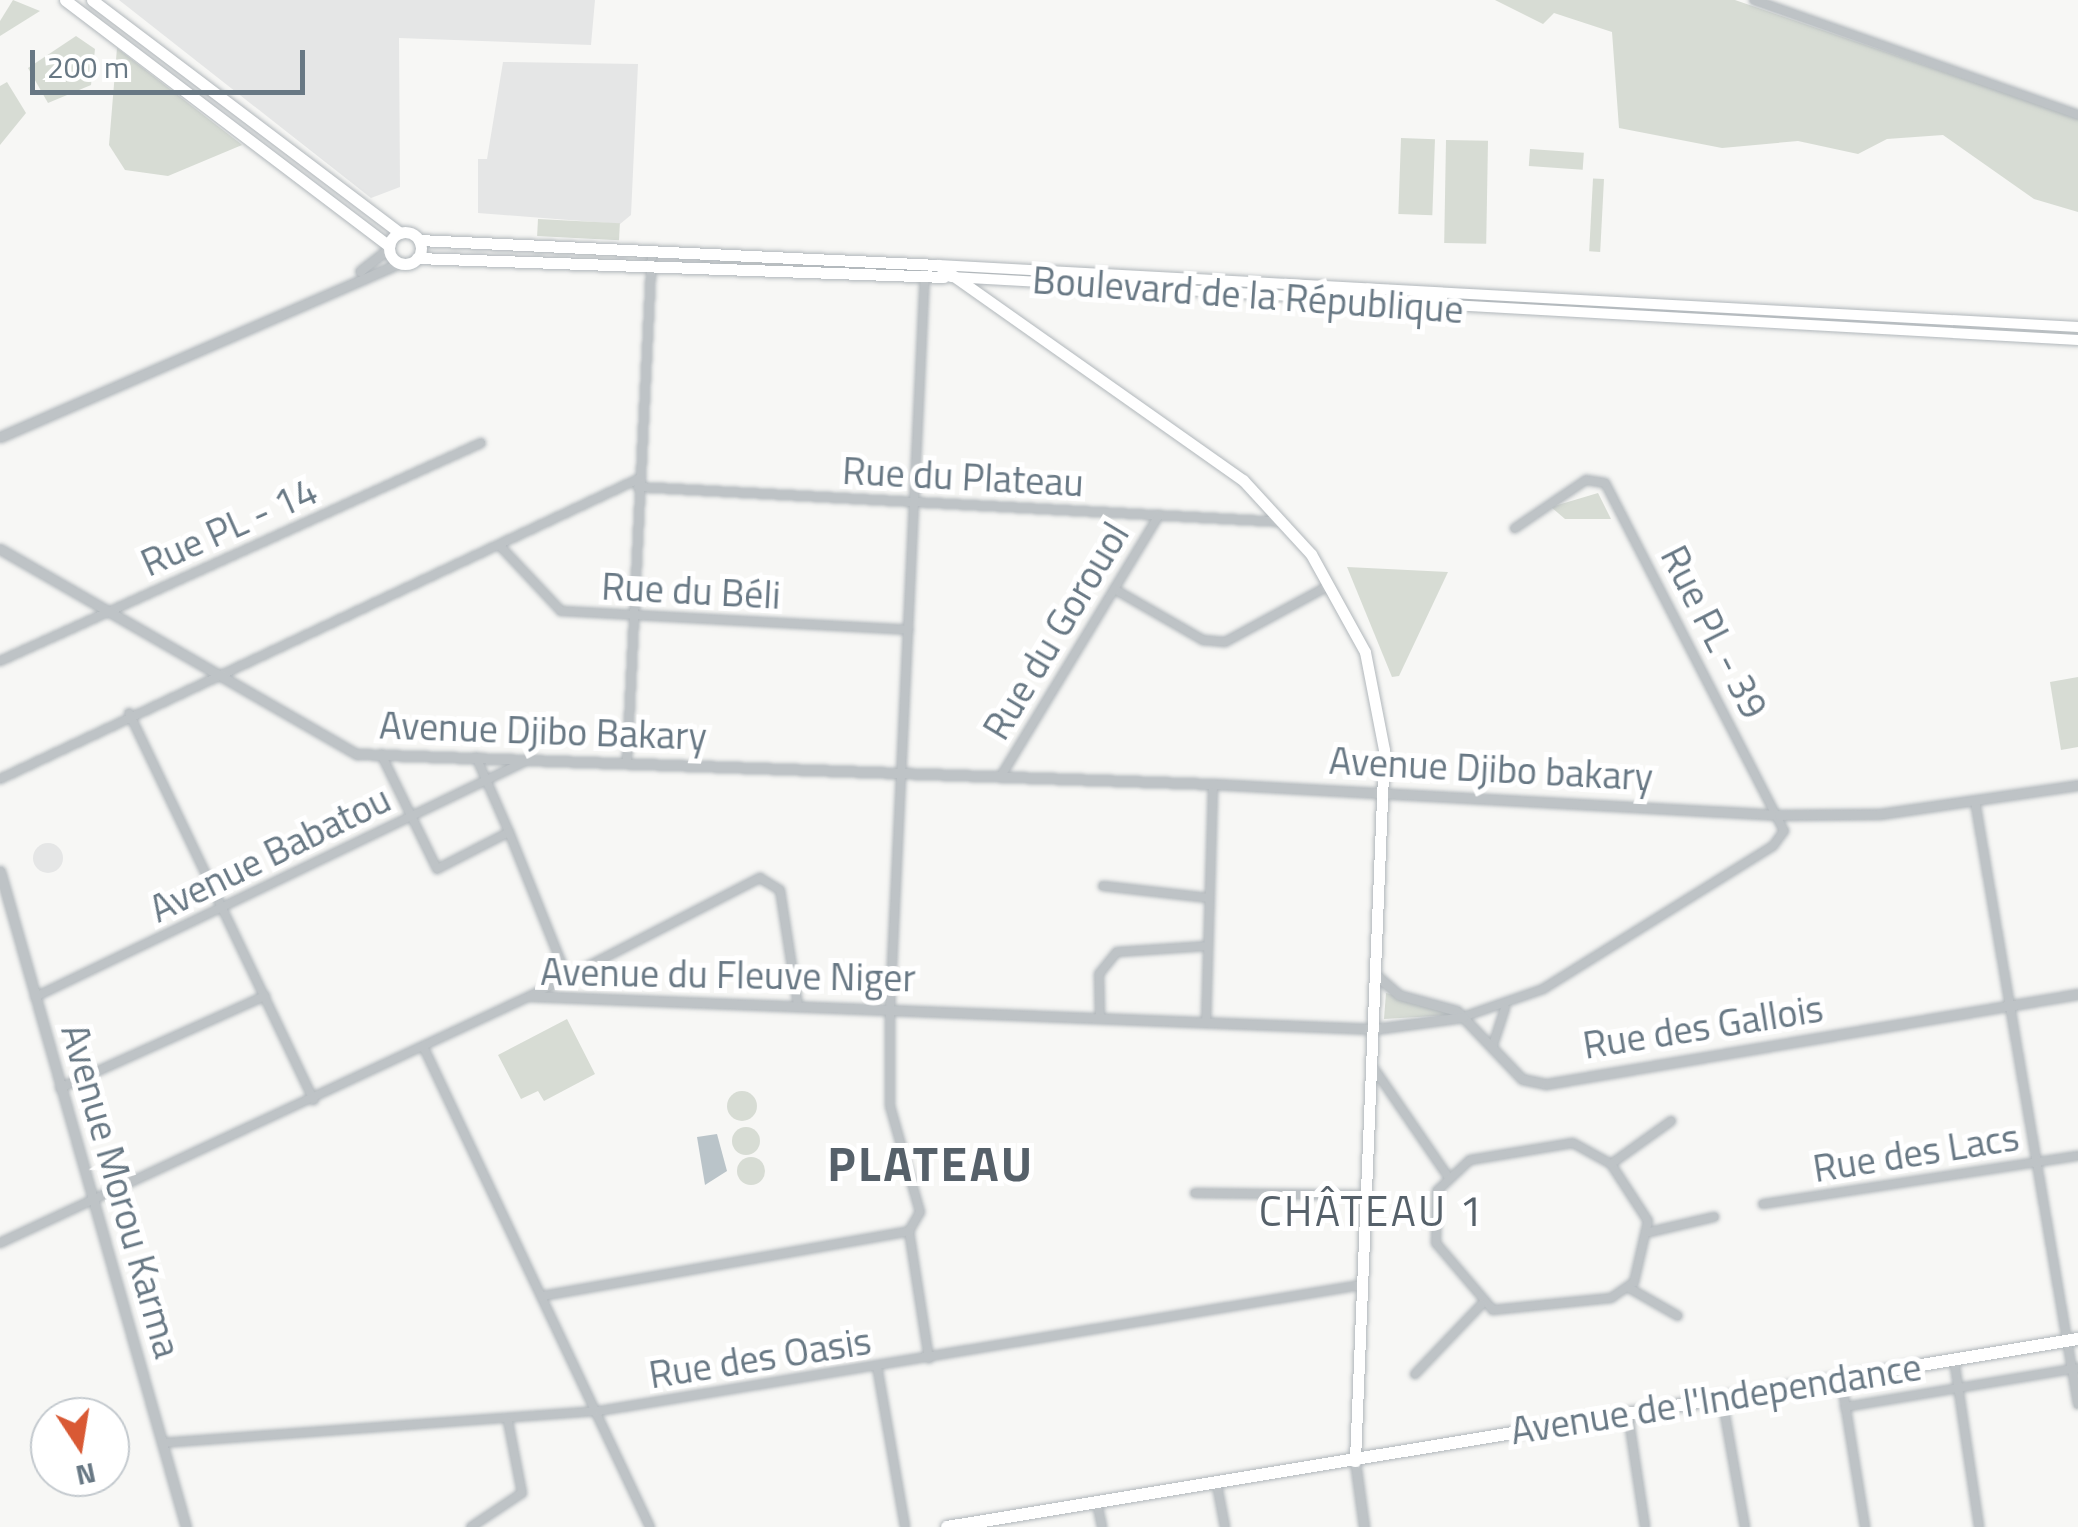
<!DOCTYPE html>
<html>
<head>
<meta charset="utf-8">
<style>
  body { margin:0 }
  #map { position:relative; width:2078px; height:1527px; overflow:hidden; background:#f7f7f5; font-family:"Titillium Web",sans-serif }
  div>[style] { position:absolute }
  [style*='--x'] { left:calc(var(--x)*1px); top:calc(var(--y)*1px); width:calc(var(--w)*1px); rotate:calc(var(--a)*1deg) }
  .built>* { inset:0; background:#e5e6e6 }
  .round { border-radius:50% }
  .green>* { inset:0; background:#d7dcd4; transform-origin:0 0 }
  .water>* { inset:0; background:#bac4c9 }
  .roads { filter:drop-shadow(0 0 2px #b1b7bb) drop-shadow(0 0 2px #b1b7bb) }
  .minor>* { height:8px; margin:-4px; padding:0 4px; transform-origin:4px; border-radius:4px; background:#bec3c6 }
  .tertiary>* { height:9px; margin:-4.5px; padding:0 4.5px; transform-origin:4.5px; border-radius:4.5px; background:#bec3c6 }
  .secondary>* { height:10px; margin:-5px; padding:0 5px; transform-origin:5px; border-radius:5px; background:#fff }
  .primary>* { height:11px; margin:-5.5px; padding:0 5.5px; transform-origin:5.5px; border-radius:5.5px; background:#fff }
  .primary>.ring { margin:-5.5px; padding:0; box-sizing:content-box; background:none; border:11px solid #fff; border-radius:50% }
  .trunk>* { height:12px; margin:-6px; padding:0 6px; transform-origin:6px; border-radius:6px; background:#fff }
  span { translate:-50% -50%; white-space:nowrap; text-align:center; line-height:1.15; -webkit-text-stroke:10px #fff; paint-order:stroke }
  .street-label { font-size:38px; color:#687884 }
  .quarter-label { font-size:42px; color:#56616a; letter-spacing:2.5px }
  .district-label { font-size:48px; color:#56616a; font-weight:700; letter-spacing:2.5px }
  .north { position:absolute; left:30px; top:1397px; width:100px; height:100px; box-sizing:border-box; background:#fff; border:2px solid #c3c9ce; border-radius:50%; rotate:168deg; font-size:28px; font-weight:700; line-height:40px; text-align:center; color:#687884 }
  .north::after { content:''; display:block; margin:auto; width:35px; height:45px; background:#d95934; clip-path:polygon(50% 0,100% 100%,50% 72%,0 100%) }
  .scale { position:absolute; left:30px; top:50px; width:275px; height:45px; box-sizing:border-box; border:5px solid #687884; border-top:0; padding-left:12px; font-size:30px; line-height:35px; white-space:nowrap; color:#687884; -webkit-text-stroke:8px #fff; paint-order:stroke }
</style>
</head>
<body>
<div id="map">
  <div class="built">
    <i style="clip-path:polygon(119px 0,595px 0,591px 45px,399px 38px,400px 187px,371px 198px)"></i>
    <i style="clip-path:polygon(503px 62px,638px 64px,631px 215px,620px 224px,478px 213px,478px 159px,487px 159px)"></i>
    <i class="round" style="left:33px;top:843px;width:30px;height:30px"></i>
  </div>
  <div class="green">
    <i style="clip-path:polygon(13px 0,40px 11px,0 36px,0 21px)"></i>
    <i style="clip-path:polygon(1495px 0,1735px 0,2078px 118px,2078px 212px,2034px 199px,1943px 135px,1887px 139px,1858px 154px,1798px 141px,1722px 148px,1619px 128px,1612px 32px,1554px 13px,1543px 24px)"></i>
    <i style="clip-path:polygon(76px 36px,95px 49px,91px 85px,48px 103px,28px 68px)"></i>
    <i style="clip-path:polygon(117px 48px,241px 144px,242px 145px,168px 176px,125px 170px,109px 145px)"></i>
    <i style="clip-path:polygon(7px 82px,26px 113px,0 145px,0 86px)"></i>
    <i style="left:1401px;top:138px;width:34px;height:76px;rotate:2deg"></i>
    <i style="left:1446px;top:140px;width:42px;height:103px;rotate:1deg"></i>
    <i style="left:1530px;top:149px;width:54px;height:17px;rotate:4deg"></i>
    <i style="left:1604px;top:179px;width:73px;height:11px;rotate:93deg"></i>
    <i style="left:538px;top:219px;width:82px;height:17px;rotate:3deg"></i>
    <i style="clip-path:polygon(1598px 493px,1611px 519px,1565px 519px,1551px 507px)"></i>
    <i style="clip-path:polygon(1347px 567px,1448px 572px,1399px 676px,1392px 677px)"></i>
    <i style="clip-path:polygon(2078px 677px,2078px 747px,2061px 750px,2050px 682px)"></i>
    <i style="clip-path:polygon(1386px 993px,1452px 1010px,1451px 1015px,1384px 1019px)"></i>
    <i style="clip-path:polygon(567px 1019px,595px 1074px,544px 1101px,538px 1091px,521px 1099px,498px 1055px)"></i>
    <i class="round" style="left:727px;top:1091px;width:30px;height:30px"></i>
    <i class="round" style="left:732px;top:1127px;width:28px;height:28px"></i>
    <i class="round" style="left:737px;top:1157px;width:28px;height:28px"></i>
  </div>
  <div class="water">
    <i style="clip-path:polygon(717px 1134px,727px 1171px,705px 1185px,697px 1137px)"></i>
  </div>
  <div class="roads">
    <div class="minor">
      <i style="--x:1754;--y:0;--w:344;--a:19.5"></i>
      <i style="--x:638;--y:487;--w:646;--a:3.11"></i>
      <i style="--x:500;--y:546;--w:89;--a:46.8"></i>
      <i style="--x:561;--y:611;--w:348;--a:3.1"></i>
      <i style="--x:1114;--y:589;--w:103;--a:29.8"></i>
      <i style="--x:1203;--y:640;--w:22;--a:5"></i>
      <i style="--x:1225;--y:642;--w:119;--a:-28.5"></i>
      <i style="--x:0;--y:661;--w:528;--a:-24.38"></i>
      <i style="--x:129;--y:713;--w:429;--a:64.5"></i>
      <i style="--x:381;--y:754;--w:128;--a:64"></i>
      <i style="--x:437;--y:869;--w:81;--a:-27.2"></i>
      <i style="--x:509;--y:832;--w:82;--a:-113.7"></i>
      <i style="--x:627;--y:763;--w:514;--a:-87.21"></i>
      <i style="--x:1001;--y:776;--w:305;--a:-58.8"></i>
      <i style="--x:0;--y:779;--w:705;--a:-25.18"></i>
      <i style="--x:1975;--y:801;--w:612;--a:80.31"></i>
      <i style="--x:509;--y:832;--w:156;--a:68.2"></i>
      <i style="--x:1103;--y:886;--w:107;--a:6.5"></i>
      <i style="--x:35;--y:997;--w:545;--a:-25.67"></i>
      <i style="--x:1100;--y:1017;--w:43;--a:-91.3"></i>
      <i style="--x:1099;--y:974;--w:28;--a:-51"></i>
      <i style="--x:1117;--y:952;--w:90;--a:-3.8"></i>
      <i style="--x:1463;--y:1017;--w:85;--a:-19.3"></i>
      <i style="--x:1543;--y:989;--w:271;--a:-31.9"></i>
      <i style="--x:1773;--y:846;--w:19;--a:-54"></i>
      <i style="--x:1784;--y:831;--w:391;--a:-117.2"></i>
      <i style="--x:1605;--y:483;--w:19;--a:-171"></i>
      <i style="--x:1586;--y:480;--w:86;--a:145.9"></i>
      <i style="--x:1206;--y:1023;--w:239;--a:-88.3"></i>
      <i style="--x:1493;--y:1045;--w:39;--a:-72"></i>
      <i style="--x:423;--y:1046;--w:532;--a:64.74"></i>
      <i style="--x:1373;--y:1067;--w:131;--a:55.6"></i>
      <i style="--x:60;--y:1088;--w:225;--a:-24.2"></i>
      <i style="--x:1573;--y:1143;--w:43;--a:28.9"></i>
      <i style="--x:1611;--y:1164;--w:68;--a:57"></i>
      <i style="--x:1648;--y:1221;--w:63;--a:102.9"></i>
      <i style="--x:1634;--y:1282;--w:28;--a:145"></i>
      <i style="--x:1611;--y:1298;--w:119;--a:174.2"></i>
      <i style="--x:1493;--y:1310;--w:88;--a:-130.4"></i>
      <i style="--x:1436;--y:1243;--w:52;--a:-88.9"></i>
      <i style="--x:1437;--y:1191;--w:45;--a:-43.2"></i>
      <i style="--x:1470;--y:1160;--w:104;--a:-9.4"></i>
      <i style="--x:1611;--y:1164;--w:74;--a:-35.6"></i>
      <i style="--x:1195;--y:1193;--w:171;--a:0.7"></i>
      <i style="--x:1763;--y:1204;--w:319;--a:-8.7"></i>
      <i style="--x:909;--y:1231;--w:22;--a:-60"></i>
      <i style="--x:920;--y:1212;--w:110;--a:-105.8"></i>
      <i style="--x:890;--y:1106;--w:98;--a:-90"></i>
      <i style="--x:890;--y:1008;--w:737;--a:-87.28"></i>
      <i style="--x:909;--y:1231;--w:129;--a:81.1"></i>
      <i style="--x:1650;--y:1232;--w:66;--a:-13.2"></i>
      <i style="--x:0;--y:1243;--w:585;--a:-24.99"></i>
      <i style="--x:530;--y:996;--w:259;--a:-27.2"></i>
      <i style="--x:760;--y:878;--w:23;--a:31"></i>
      <i style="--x:780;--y:890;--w:116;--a:81.1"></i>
      <i style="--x:1629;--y:1288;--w:56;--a:29.7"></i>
      <i style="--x:542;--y:1296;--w:373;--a:-10"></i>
      <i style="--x:1954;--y:1359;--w:170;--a:81.5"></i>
      <i style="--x:877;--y:1366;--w:163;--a:80.1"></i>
      <i style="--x:1415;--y:1374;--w:97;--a:-46.3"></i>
      <i style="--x:1841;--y:1378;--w:151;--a:80.8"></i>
      <i style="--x:1722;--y:1398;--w:131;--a:79.9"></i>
      <i style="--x:1845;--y:1407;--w:236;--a:-9.5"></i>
      <i style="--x:1628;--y:1414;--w:114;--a:81.4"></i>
      <i style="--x:162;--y:1443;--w:438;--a:-4.2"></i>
      <i style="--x:599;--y:1411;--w:772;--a:-9.39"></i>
      <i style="--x:1217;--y:1485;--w:43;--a:79.2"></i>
      <i style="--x:1097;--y:1503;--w:25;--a:78"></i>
      <i style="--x:471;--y:1527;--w:61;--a:-33.7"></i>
      <i style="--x:522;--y:1493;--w:73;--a:-101"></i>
    </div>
    <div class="tertiary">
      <i style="--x:360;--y:271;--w:37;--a:-38"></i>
      <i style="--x:0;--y:437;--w:436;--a:-23.5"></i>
      <i style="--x:0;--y:549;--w:412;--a:29.9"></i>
      <i style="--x:357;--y:754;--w:857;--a:2.01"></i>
      <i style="--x:1213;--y:784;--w:567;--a:3.13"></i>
      <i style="--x:1779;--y:815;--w:101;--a:-0.6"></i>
      <i style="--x:1880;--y:814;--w:200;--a:-8.3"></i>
      <i style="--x:0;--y:871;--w:682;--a:74.17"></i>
      <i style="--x:1376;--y:975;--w:30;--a:41"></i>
      <i style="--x:1399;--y:995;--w:60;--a:15.4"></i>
      <i style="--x:1457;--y:1011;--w:94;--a:46.3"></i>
      <i style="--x:1522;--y:1079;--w:25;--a:12"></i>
      <i style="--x:1546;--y:1084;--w:540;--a:-9.6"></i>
      <i style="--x:530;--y:996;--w:846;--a:2.24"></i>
      <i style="--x:1375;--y:1029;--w:89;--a:-7.8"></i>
      <i style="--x:1355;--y:1461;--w:67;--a:82.2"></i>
    </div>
    <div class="secondary">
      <i style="--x:938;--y:265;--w:1142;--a:3.11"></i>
      <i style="--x:951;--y:277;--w:1129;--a:3.2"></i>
    </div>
    <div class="primary">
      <i style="--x:65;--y:0;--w:407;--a:37.2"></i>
      <i style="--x:92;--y:0;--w:386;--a:37.1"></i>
      <i class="ring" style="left:389px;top:232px;width:21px;height:21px"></i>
      <i style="--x:419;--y:240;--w:520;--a:2.76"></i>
      <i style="--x:938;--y:265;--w:373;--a:35.2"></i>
      <i style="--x:1243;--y:480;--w:100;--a:47.4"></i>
      <i style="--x:1311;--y:554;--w:112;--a:61.1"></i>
      <i style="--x:1365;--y:652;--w:100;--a:79"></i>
      <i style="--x:1384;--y:750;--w:712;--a:92.34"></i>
      <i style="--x:417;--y:258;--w:527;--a:2.06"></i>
    </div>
    <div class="trunk">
      <i style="--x:947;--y:1527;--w:1147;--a:-9.44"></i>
    </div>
  </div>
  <div class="street-label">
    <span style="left:1248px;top:295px;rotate:4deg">Boulevard de la République</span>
    <span style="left:963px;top:477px;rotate:3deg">Rue du Plateau</span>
    <span style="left:229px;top:527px;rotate:-24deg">Rue PL - 14</span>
    <span style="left:691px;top:591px;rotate:3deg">Rue du Béli</span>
    <span style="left:1056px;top:631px;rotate:-59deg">Rue du Gorouol</span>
    <span style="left:1714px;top:632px;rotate:63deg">Rue PL - 39</span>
    <span style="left:543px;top:731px;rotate:2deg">Avenue Djibo Bakary</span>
    <span style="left:1491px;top:769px;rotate:3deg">Avenue Djibo bakary</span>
    <span style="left:270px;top:854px;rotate:-26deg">Avenue Babatou</span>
    <span style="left:728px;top:975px;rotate:1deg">Avenue du Fleuve Niger</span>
    <span style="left:1703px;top:1027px;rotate:-9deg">Rue des Gallois</span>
    <span style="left:1916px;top:1153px;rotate:-9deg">Rue des Lacs</span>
    <span style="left:121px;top:1191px;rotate:74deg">Avenue Morou Karma</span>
    <span style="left:760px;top:1358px;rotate:-9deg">Rue des Oasis</span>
    <span style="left:1716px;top:1399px;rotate:-9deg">Avenue de l'Independance</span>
  </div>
  <div class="quarter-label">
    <span style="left:1372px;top:1210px">CHÂTEAU 1</span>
  </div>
  <div class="district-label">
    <span style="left:931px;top:1164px">PLATEAU</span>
  </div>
  <div class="north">N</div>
  <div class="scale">200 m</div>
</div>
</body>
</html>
